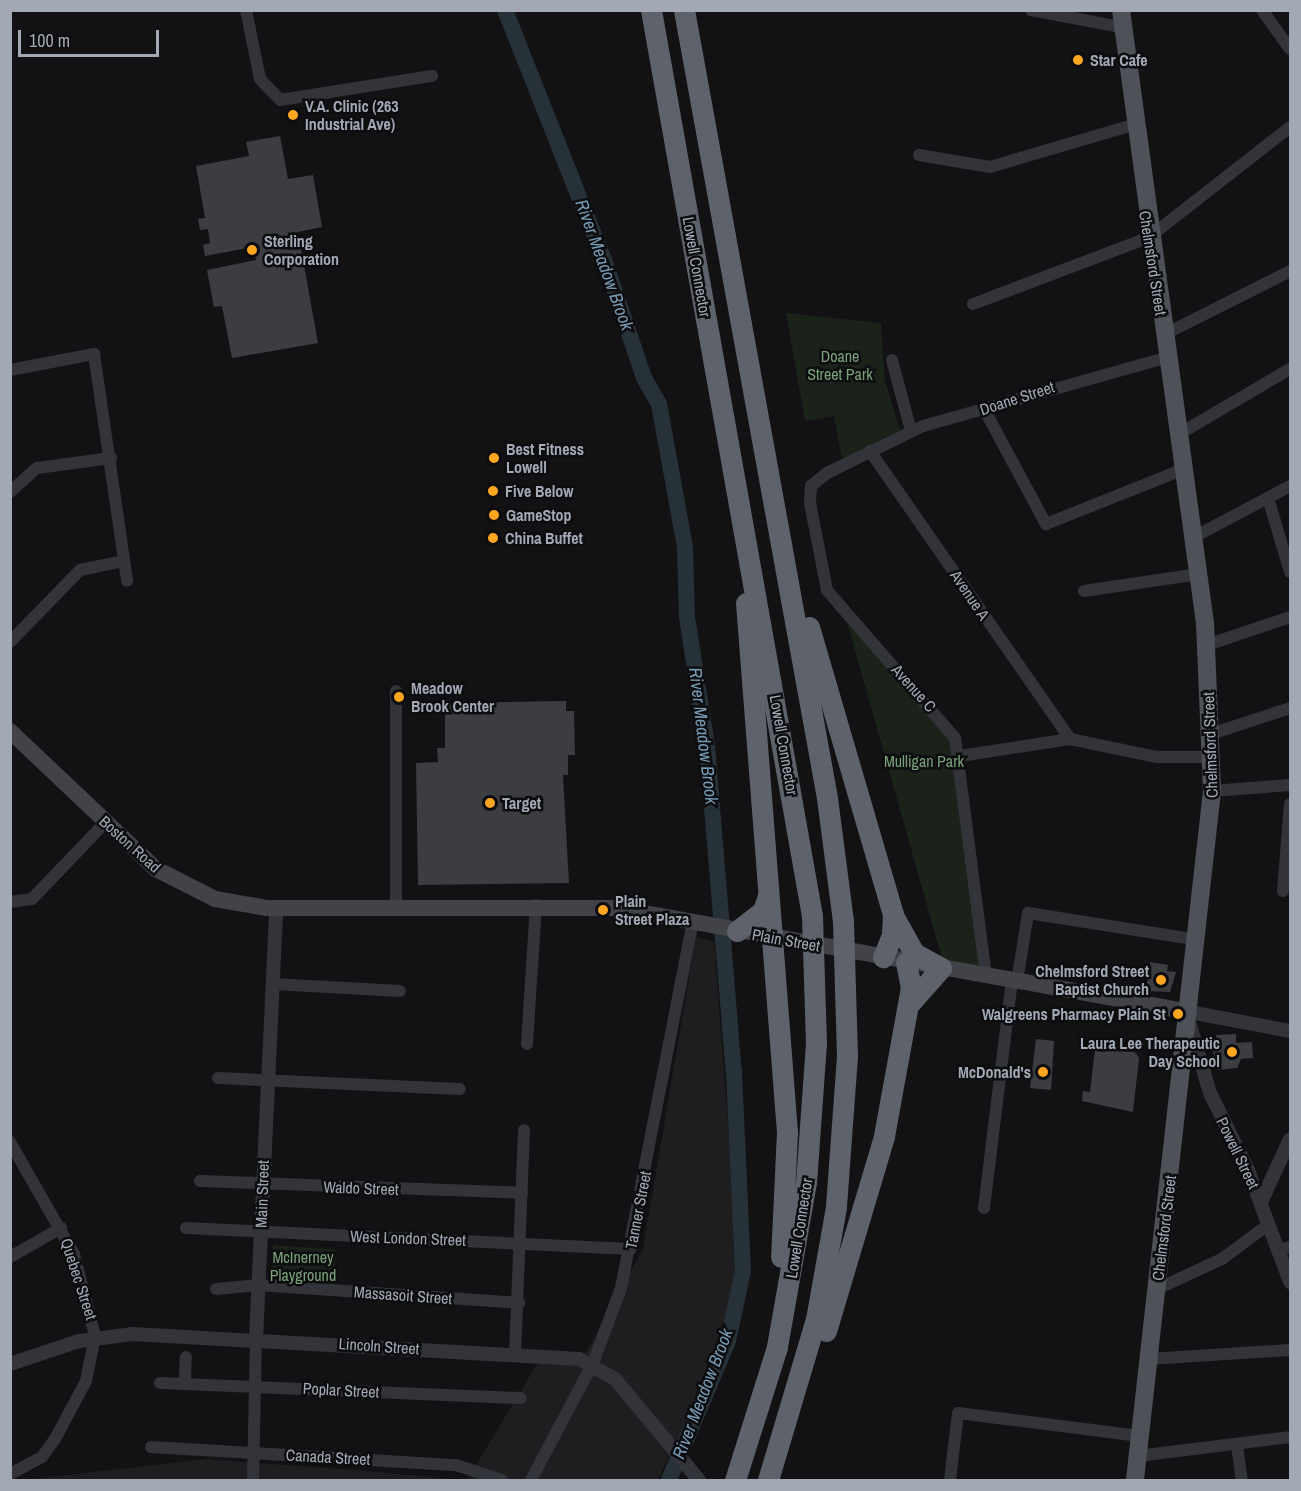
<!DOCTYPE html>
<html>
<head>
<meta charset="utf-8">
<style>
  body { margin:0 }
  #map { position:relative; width:1301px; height:1491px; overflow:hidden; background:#121214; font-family:"Archivo Narrow",sans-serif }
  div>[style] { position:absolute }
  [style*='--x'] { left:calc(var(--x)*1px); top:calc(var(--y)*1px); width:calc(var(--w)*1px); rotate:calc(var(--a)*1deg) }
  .built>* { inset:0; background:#1e1e21 }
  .green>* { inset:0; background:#1a221a; transform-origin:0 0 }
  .river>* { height:16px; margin:-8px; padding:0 8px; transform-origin:8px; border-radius:8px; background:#273238 }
  .building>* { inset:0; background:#3c3d41 }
  .minor>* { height:12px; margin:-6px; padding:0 6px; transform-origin:6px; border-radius:6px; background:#333439 }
  .tertiary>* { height:14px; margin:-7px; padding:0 7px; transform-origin:7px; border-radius:7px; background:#333439 }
  .secondary>* { height:16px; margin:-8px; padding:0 8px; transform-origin:8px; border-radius:8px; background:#414349 }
  .primary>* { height:18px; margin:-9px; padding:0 9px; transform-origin:9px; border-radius:9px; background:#4e5158 }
  .motorway>* { height:21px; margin:-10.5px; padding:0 10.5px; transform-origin:10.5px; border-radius:10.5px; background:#5e626a }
  .dots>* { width:16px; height:16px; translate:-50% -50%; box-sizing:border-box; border:3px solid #0d0d0f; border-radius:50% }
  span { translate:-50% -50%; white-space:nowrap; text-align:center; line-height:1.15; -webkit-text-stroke:5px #0d0d0f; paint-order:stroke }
  .poi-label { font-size:16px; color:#a2a9b5; font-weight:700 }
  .left { translate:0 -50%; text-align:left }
  .right { translate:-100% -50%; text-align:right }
  .street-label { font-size:16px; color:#a2a9b5 }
  .park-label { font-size:16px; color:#78a278 }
  .water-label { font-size:18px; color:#769ab3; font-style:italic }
  .frame { position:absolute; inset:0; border:12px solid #a2a9b5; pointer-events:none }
  .scale { position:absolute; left:18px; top:30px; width:141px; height:27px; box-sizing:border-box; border:3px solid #a2a9b5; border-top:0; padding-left:8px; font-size:18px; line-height:21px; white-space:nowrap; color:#a2a9b5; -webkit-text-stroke:4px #0d0d0f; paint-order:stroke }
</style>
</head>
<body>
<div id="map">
  <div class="built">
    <i style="clip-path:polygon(696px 937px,714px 942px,737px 1238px,732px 1304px,682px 1429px,658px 1480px,467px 1480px,537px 1364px,586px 1352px,643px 1249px)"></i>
    <i style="clip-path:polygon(205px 1459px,367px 1471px,462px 1480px,25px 1480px)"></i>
  </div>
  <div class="green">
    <i style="clip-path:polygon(786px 313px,881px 323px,885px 381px,900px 430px,842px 459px,834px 416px,805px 421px)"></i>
    <i style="clip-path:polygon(843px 608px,950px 729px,986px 976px,943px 962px)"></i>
    <i style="left:273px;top:1245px;width:63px;height:39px;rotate:4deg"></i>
  </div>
  <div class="river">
    <i style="--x:505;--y:10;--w:274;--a:68.4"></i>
    <i style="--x:606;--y:265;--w:119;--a:71.4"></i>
    <i style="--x:644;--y:378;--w:30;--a:60"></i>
    <i style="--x:659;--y:404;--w:145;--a:79.7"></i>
    <i style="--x:685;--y:547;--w:70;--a:88.4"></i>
    <i style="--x:687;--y:617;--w:131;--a:81.2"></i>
    <i style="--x:707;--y:746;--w:327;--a:85.3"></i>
    <i style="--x:734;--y:1072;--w:199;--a:87.4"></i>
    <i style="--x:743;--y:1271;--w:72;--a:102.1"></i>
    <i style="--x:728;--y:1341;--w:151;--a:113"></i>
  </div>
  <div class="building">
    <i style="clip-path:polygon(280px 136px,288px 179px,313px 175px,322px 227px,298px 232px,318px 343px,232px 358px,222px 306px,214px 307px,207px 270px,256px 260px,253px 247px,205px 256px,203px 245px,210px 243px,208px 229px,200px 230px,198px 219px,205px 218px,196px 166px,249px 156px,246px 142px)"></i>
    <i style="clip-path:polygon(566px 701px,566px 711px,574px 711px,575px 755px,568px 755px,568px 775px,563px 775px,569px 883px,418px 885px,416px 763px,438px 762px,437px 748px,445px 748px,445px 703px)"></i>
    <i style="clip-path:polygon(1150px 962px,1168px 965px,1167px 971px,1176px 972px,1170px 992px,1146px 991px)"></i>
    <i style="clip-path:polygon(1236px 1034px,1236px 1043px,1252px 1042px,1253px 1058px,1241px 1059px,1237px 1068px,1218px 1070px,1212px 1048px,1217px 1048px,1216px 1035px)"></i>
    <i style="clip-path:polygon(1036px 1039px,1054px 1041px,1051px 1090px,1030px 1088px)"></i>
    <i style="clip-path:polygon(1095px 1049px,1135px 1052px,1139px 1058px,1133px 1112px,1082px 1101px,1083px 1091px,1090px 1092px)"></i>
  </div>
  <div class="minor">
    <i style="--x:246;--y:10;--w:70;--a:78.5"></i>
    <i style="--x:260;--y:79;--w:29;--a:46"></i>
    <i style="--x:280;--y:100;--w:154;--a:-9"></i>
    <i style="--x:1031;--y:10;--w:92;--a:10.7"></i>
    <i style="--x:1262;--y:10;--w:48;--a:54.3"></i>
    <i style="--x:919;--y:155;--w:72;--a:9.6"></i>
    <i style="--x:990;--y:167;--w:149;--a:-16.4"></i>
    <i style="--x:973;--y:304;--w:187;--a:-20.7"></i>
    <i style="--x:1148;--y:238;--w:180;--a:-38"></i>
    <i style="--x:1165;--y:334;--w:140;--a:-26.7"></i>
    <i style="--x:892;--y:360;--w:73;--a:75"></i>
    <i style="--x:10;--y:370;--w:86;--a:-10.8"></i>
    <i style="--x:94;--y:354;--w:229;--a:81.7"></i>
    <i style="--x:984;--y:409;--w:131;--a:61.7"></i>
    <i style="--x:1046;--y:524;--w:149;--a:-21.7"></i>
    <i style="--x:1179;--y:434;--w:129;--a:-30.4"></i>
    <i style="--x:870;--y:451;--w:351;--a:55.2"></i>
    <i style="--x:10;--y:492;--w:36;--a:-42"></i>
    <i style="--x:37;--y:468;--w:75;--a:-7.7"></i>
    <i style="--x:1268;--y:498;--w:77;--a:73.4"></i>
    <i style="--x:1194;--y:537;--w:109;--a:-28"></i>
    <i style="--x:1084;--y:591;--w:116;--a:-8.4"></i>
    <i style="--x:10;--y:642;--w:100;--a:-45.8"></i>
    <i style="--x:80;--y:570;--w:45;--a:-11.6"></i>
    <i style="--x:1207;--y:645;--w:88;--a:-18.6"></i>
    <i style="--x:396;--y:691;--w:216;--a:90"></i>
    <i style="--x:1211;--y:734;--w:83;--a:-18.2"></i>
    <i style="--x:960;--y:756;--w:111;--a:-8.8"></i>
    <i style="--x:1070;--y:739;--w:89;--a:11.7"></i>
    <i style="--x:1157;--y:757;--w:54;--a:0"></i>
    <i style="--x:1212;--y:791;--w:78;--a:-4.4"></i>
    <i style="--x:1283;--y:891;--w:87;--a:-85.4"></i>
    <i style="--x:10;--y:902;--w:22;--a:-8"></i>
    <i style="--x:32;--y:899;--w:105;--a:-46.2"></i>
    <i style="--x:986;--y:976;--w:240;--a:-97.4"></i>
    <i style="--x:955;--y:738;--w:196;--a:-130.9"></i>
    <i style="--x:827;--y:590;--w:89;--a:-101.1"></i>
    <i style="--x:810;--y:503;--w:17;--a:-87"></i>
    <i style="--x:811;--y:486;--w:21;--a:-39"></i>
    <i style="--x:827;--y:473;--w:107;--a:-26.1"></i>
    <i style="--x:923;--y:426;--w:255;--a:-15.7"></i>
    <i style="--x:1017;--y:982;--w:70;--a:-80.9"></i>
    <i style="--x:1028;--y:913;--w:172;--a:9"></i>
    <i style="--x:273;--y:984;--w:127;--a:3.2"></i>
    <i style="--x:527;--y:1044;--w:139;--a:-86.3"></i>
    <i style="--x:218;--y:1078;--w:242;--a:2.6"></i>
    <i style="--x:10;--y:1142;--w:129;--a:60.3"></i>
    <i style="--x:74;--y:1254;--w:85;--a:75.6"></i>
    <i style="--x:95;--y:1336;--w:46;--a:101.3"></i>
    <i style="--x:86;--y:1381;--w:66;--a:118.1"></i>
    <i style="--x:55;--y:1439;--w:22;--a:126"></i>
    <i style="--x:42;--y:1457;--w:36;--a:152"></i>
    <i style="--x:200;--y:1181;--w:322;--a:2.1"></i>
    <i style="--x:984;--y:1208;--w:229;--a:-83"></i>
    <i style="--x:186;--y:1228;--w:445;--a:2.7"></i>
    <i style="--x:1279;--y:1250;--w:11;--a:-15"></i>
    <i style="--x:10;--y:1257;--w:59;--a:-29.6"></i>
    <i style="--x:216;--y:1289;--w:42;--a:-5.4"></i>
    <i style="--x:258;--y:1285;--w:262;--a:3.9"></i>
    <i style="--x:1157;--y:1289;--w:72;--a:-24.8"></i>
    <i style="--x:1222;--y:1259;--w:59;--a:-36.7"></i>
    <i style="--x:515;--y:1354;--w:224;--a:-87.7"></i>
    <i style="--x:1149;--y:1359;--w:141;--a:-3.7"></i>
    <i style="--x:185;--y:1381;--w:24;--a:-88"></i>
    <i style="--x:160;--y:1383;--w:361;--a:2.4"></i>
    <i style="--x:1237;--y:1446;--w:34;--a:82"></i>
    <i style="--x:151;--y:1447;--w:306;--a:3.4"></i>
    <i style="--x:456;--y:1465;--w:48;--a:18.1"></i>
    <i style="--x:1138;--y:1456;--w:153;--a:-7.1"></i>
    <i style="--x:253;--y:1480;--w:142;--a:-88.8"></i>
    <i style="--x:531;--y:1480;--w:132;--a:-62.1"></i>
    <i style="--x:593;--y:1363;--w:80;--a:-69.5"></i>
    <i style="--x:621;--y:1288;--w:373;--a:-78.9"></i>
    <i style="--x:950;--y:1480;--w:67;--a:-83.2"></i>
    <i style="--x:958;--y:1413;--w:183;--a:7.2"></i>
  </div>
  <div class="tertiary">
    <i style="--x:1190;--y:1012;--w:102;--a:10.8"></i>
    <i style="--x:1189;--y:1022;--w:74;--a:73.5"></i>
    <i style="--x:1210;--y:1093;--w:86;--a:63.7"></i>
    <i style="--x:1248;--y:1170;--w:120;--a:69.4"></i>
    <i style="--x:1261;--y:1202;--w:69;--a:-65.3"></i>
    <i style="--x:256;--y:1338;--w:431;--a:-87.3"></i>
    <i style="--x:10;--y:1364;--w:73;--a:-18.4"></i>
    <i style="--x:79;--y:1341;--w:53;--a:-7.5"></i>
    <i style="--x:132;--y:1334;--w:448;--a:3.2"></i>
    <i style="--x:579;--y:1359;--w:41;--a:29.1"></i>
    <i style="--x:615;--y:1379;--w:131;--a:50.3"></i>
  </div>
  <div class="secondary">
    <i style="--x:10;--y:731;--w:201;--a:43.4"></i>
    <i style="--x:156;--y:869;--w:66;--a:27"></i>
    <i style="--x:215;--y:899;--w:53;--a:9.8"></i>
    <i style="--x:267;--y:908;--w:350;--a:0"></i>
    <i style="--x:617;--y:908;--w:582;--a:10.29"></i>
  </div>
  <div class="primary">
    <i style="--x:1121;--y:10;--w:619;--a:82.2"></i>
    <i style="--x:1205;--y:623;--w:168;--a:87.6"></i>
    <i style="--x:1212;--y:791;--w:693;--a:96.38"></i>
  </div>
  <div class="motorway">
    <i style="--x:651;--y:10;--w:920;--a:79.92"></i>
    <i style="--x:812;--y:916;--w:127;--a:88.2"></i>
    <i style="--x:816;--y:1043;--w:139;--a:94.1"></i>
    <i style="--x:806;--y:1182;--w:168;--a:100"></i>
    <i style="--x:777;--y:1347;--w:139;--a:107.5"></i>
    <i style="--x:684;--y:10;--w:801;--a:79.71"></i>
    <i style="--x:827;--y:798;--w:124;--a:82.6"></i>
    <i style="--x:843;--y:921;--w:135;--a:88.3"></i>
    <i style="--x:847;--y:1056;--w:151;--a:94.2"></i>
    <i style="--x:836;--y:1207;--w:114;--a:100.1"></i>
    <i style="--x:816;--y:1319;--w:168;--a:106.6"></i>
    <i style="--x:746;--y:603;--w:531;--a:85.57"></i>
    <i style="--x:787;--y:1132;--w:125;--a:92.7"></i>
    <i style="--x:809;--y:627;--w:299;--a:73.7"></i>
    <i style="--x:893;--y:914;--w:21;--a:93"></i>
    <i style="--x:892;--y:935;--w:24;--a:112"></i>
    <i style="--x:894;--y:917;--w:41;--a:60.9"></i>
    <i style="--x:914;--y:953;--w:31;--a:29"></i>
    <i style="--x:941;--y:968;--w:47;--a:131.5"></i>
    <i style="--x:737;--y:931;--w:33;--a:-38"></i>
    <i style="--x:763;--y:911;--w:16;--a:-72"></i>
    <i style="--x:826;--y:1331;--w:203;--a:-73.4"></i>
    <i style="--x:884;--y:1136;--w:150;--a:-79.7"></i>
    <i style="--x:911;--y:988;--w:26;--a:-101"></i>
  </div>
  <div class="dots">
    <i style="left:1078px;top:60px;background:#fea61f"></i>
    <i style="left:293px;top:115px;background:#fea61f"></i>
    <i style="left:252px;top:250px;background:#fea61f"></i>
    <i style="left:494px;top:458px;background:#fea61f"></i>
    <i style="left:493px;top:491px;background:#fea61f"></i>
    <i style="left:494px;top:515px;background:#fea61f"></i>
    <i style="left:493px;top:538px;background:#fea61f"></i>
    <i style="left:399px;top:697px;background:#fea61f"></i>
    <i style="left:490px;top:803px;background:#fea61f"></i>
    <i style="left:603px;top:910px;background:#fea61f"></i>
    <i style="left:1161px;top:980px;background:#fea61f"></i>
    <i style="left:1178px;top:1014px;background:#fea61f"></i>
    <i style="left:1232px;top:1052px;background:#fea61f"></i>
    <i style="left:1043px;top:1072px;background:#fea61f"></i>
  </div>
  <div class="poi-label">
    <span class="left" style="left:1090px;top:60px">Star Cafe</span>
    <span class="left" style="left:305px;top:115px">V.A. Clinic (263<br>Industrial Ave)</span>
    <span class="left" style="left:264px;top:250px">Sterling<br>Corporation</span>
    <span class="left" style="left:506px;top:458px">Best Fitness<br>Lowell</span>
    <span class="left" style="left:505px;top:491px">Five Below</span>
    <span class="left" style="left:506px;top:515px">GameStop</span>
    <span class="left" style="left:505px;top:538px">China Buffet</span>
    <span class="left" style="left:411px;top:697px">Meadow<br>Brook Center</span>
    <span class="left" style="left:502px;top:803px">Target</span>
    <span class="left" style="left:615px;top:910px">Plain<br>Street Plaza</span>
    <span class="right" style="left:1149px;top:980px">Chelmsford Street<br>Baptist Church</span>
    <span class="right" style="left:1166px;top:1014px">Walgreens Pharmacy Plain St</span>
    <span class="right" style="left:1220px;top:1052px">Laura Lee Therapeutic<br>Day School</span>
    <span class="right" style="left:1031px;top:1072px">McDonald's</span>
  </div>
  <div class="street-label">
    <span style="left:1153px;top:263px;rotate:81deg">Chelmsford Street</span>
    <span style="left:697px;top:267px;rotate:80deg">Lowell Connector</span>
    <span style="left:1017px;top:398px;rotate:-18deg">Doane Street</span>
    <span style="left:970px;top:595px;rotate:56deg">Avenue A</span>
    <span style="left:914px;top:688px;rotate:48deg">Avenue C</span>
    <span style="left:784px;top:745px;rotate:80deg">Lowell Connector</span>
    <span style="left:1210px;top:745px;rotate:-92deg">Chelmsford Street</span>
    <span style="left:130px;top:844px;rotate:42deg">Boston Road</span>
    <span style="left:786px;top:940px;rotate:10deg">Plain Street</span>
    <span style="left:1238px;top:1153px;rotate:64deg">Powell Street</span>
    <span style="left:361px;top:1188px;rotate:2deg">Waldo Street</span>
    <span style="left:262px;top:1194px;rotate:-88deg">Main Street</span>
    <span style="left:638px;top:1210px;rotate:-79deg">Tanner Street</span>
    <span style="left:799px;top:1228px;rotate:-81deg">Lowell Connector</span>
    <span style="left:1164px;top:1228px;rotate:-83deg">Chelmsford Street</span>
    <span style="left:408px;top:1238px;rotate:2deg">West London Street</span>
    <span style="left:79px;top:1279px;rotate:72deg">Quebec Street</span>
    <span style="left:403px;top:1295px;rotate:4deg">Massasoit Street</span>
    <span style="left:379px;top:1346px;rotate:4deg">Lincoln Street</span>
    <span style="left:341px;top:1390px;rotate:3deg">Poplar Street</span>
    <span style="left:328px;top:1457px;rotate:3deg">Canada Street</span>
  </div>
  <div class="park-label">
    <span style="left:840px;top:365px">Doane<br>Street Park</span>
    <span style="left:924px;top:761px">Mulligan Park</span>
    <span style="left:303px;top:1266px">McInerney<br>Playground</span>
  </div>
  <div class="water-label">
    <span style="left:604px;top:265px;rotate:70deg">River Meadow Brook</span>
    <span style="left:703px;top:736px;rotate:83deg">River Meadow Brook</span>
    <span style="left:703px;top:1394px;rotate:-69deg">River Meadow Brook</span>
  </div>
  <div class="frame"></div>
  <div class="scale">100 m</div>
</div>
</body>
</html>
